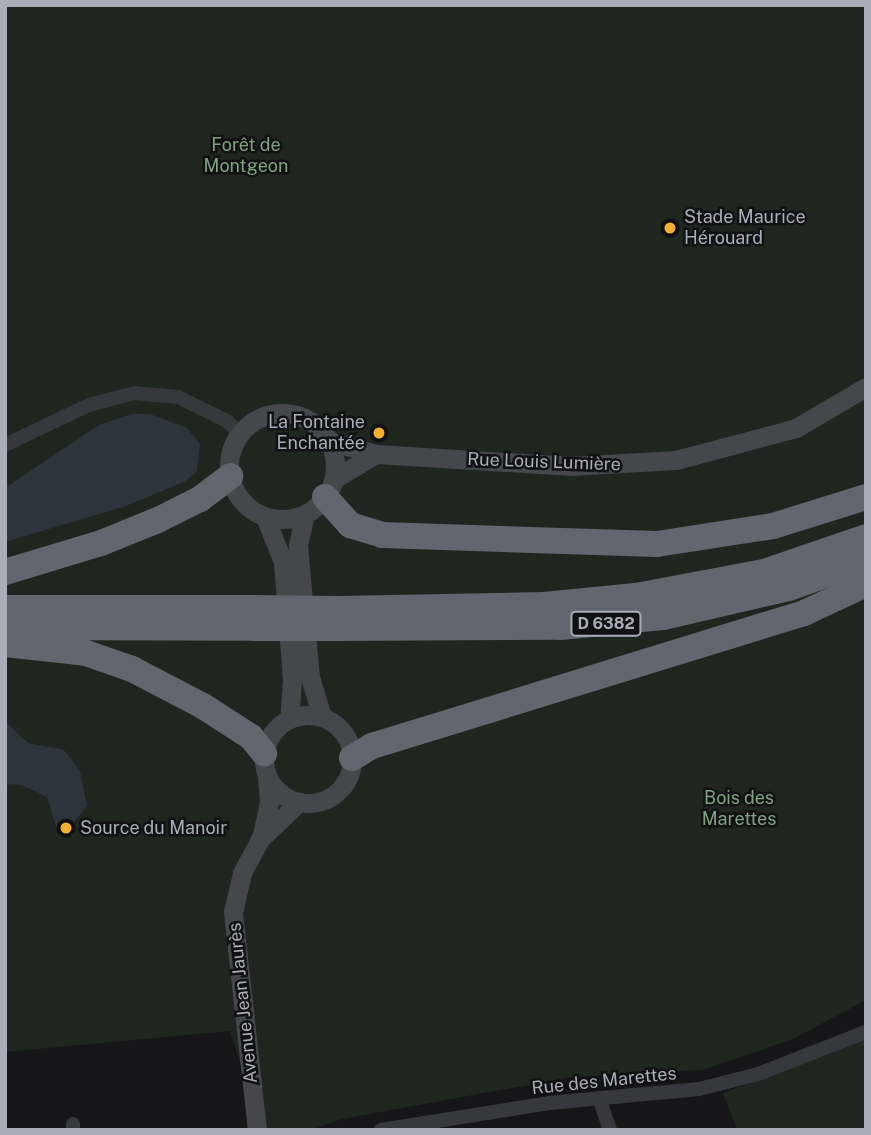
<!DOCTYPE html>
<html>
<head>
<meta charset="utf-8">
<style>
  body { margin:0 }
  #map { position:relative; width:871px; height:1135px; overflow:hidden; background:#161618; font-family:"Public Sans",sans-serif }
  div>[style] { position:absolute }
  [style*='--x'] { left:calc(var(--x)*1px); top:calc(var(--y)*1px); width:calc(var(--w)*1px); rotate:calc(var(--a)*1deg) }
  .green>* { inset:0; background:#1e261f }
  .water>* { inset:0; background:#2c353c }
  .street>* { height:14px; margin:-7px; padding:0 7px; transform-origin:7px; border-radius:7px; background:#37383d }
  .secondary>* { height:19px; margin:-9.5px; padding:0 9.5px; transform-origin:9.5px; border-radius:9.5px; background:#45474d }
  .secondary>.ring { margin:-9.5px; padding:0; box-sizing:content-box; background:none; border:19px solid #45474d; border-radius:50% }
  .highway>* { height:26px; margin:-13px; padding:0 13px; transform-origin:13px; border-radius:13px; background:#63666e }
  .highway-bridge>* { height:26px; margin:-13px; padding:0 13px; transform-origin:13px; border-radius:13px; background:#63666e }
  .dots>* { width:19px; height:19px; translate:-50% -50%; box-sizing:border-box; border:4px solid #111113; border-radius:50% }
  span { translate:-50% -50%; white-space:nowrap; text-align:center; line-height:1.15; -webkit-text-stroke:5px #111113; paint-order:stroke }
  .shield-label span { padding:2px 5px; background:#111113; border:2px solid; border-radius:5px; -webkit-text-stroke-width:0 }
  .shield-label { font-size:16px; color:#a8adb8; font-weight:700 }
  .park-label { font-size:18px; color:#7fa381 }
  .poi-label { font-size:18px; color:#a8adb8 }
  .left { translate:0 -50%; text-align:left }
  .right { translate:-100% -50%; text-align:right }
  .street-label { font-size:18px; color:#a8adb8 }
  .frame { position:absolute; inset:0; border:7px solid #a8adb8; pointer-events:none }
</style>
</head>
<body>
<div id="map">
  <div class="green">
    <i style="clip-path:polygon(5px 5px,866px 5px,866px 1000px,793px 1039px,702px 1070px,572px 1077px,342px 1119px,310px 1130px,262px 1130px,230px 1031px,5px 1052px)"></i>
    <i style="clip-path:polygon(865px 1040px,866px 1130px,737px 1130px,723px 1093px)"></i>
  </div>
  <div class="water">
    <i style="clip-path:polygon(132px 414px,150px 414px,187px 428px,200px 444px,197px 471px,186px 481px,126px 506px,5px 542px,5px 488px,99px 425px)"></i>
    <i style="clip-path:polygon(5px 721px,28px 743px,64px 750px,80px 771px,87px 806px,73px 823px,74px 836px,59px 836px,47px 797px,22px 785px,5px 784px)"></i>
  </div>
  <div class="street">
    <i style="--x:5;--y:445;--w:93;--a:-25.5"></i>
    <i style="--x:89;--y:405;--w:47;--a:-14.9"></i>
    <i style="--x:134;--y:393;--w:44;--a:5.2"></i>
    <i style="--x:178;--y:397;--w:55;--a:26.1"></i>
    <i style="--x:227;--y:421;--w:18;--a:45"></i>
    <i style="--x:599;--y:1098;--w:34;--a:71"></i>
    <i style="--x:73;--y:1130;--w:6;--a:-90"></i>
    <i style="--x:381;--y:1130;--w:170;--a:-9.1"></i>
    <i style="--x:549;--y:1103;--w:151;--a:-5.3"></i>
    <i style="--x:699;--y:1089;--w:61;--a:-14.3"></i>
    <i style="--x:758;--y:1074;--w:116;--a:-21.3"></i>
  </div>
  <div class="secondary">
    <i class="ring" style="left:229px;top:413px;width:87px;height:87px"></i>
    <i style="--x:329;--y:441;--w:49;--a:15.5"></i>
    <i style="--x:376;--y:454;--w:194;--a:3.5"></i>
    <i style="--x:570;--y:466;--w:106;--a:-3.2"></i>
    <i style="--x:676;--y:460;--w:124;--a:-14.9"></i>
    <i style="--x:796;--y:428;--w:81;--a:-30.4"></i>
    <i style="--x:334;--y:479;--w:49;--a:-30.8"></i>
    <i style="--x:305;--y:514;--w:32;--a:103"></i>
    <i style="--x:298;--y:545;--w:133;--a:84.8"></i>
    <i style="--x:310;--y:677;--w:42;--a:73.3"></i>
    <i style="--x:265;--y:517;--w:48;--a:68.2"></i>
    <i style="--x:283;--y:562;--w:118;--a:85.6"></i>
    <i style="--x:292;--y:680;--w:39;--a:94"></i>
    <i class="ring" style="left:264px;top:715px;width:69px;height:69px"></i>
    <i style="--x:262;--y:835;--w:35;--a:-78"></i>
    <i style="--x:269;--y:801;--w:23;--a:-95"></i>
    <i style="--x:257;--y:1130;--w:219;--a:-96.3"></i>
    <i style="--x:233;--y:912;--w:40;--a:-77"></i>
    <i style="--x:242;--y:873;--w:38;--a:-62"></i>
    <i style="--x:260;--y:839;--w:54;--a:-43.5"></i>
  </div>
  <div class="highway">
    <i style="--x:325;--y:497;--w:38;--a:48"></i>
    <i style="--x:350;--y:525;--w:34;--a:17"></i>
    <i style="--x:382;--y:535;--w:275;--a:1.9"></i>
    <i style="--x:657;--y:544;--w:117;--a:-8.8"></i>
    <i style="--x:773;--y:526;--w:97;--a:-17.3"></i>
    <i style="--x:5;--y:572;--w:100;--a:-16.8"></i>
    <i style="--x:101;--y:543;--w:61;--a:-22"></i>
    <i style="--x:158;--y:520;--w:47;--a:-26.6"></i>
    <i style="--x:200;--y:499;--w:38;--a:-37"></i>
    <i style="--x:5;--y:608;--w:245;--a:0"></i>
    <i style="--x:338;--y:609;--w:206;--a:-1.1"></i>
    <i style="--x:544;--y:605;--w:92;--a:-5.6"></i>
    <i style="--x:636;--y:596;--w:130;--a:-10.6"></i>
    <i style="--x:764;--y:572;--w:108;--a:-18.9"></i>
    <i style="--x:5;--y:627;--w:249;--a:0.2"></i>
    <i style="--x:338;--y:628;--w:222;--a:-0.3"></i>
    <i style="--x:560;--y:627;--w:103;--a:-5.5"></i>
    <i style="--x:663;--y:617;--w:129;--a:-13"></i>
    <i style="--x:789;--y:588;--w:82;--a:-20"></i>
    <i style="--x:5;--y:644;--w:81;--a:6.3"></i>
    <i style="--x:86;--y:653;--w:49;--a:19.2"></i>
    <i style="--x:132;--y:669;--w:80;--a:27.5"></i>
    <i style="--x:203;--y:706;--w:57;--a:32.9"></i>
    <i style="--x:251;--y:737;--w:21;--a:51"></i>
    <i style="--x:352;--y:758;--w:23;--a:-31"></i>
    <i style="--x:372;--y:746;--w:452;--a:-17.1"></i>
    <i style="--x:804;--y:613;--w:68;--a:-25.1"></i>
  </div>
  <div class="highway-bridge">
    <i style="--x:250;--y:608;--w:88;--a:0.7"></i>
    <i style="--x:254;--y:628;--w:84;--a:0"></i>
  </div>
  <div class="dots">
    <i style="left:670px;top:228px;background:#f2b134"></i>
    <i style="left:379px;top:433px;background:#f2b134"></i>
    <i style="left:66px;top:828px;background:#f2b134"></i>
  </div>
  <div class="shield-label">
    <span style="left:606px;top:624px">D 6382</span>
  </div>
  <div class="park-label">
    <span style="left:246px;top:156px">Forêt de<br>Montgeon</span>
    <span style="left:739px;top:809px">Bois des<br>Marettes</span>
  </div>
  <div class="poi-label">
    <span class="left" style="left:684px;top:228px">Stade Maurice<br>Hérouard</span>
    <span class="right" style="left:365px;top:433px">La Fontaine<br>Enchantée</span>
    <span class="left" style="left:80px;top:828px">Source du Manoir</span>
  </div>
  <div class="street-label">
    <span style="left:544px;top:462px;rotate:2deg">Rue Louis Lumière</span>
    <span style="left:243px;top:1003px;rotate:-96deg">Avenue Jean Jaurès</span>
    <span style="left:604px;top:1081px;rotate:-6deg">Rue des Marettes</span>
  </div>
  <div class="frame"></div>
</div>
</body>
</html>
